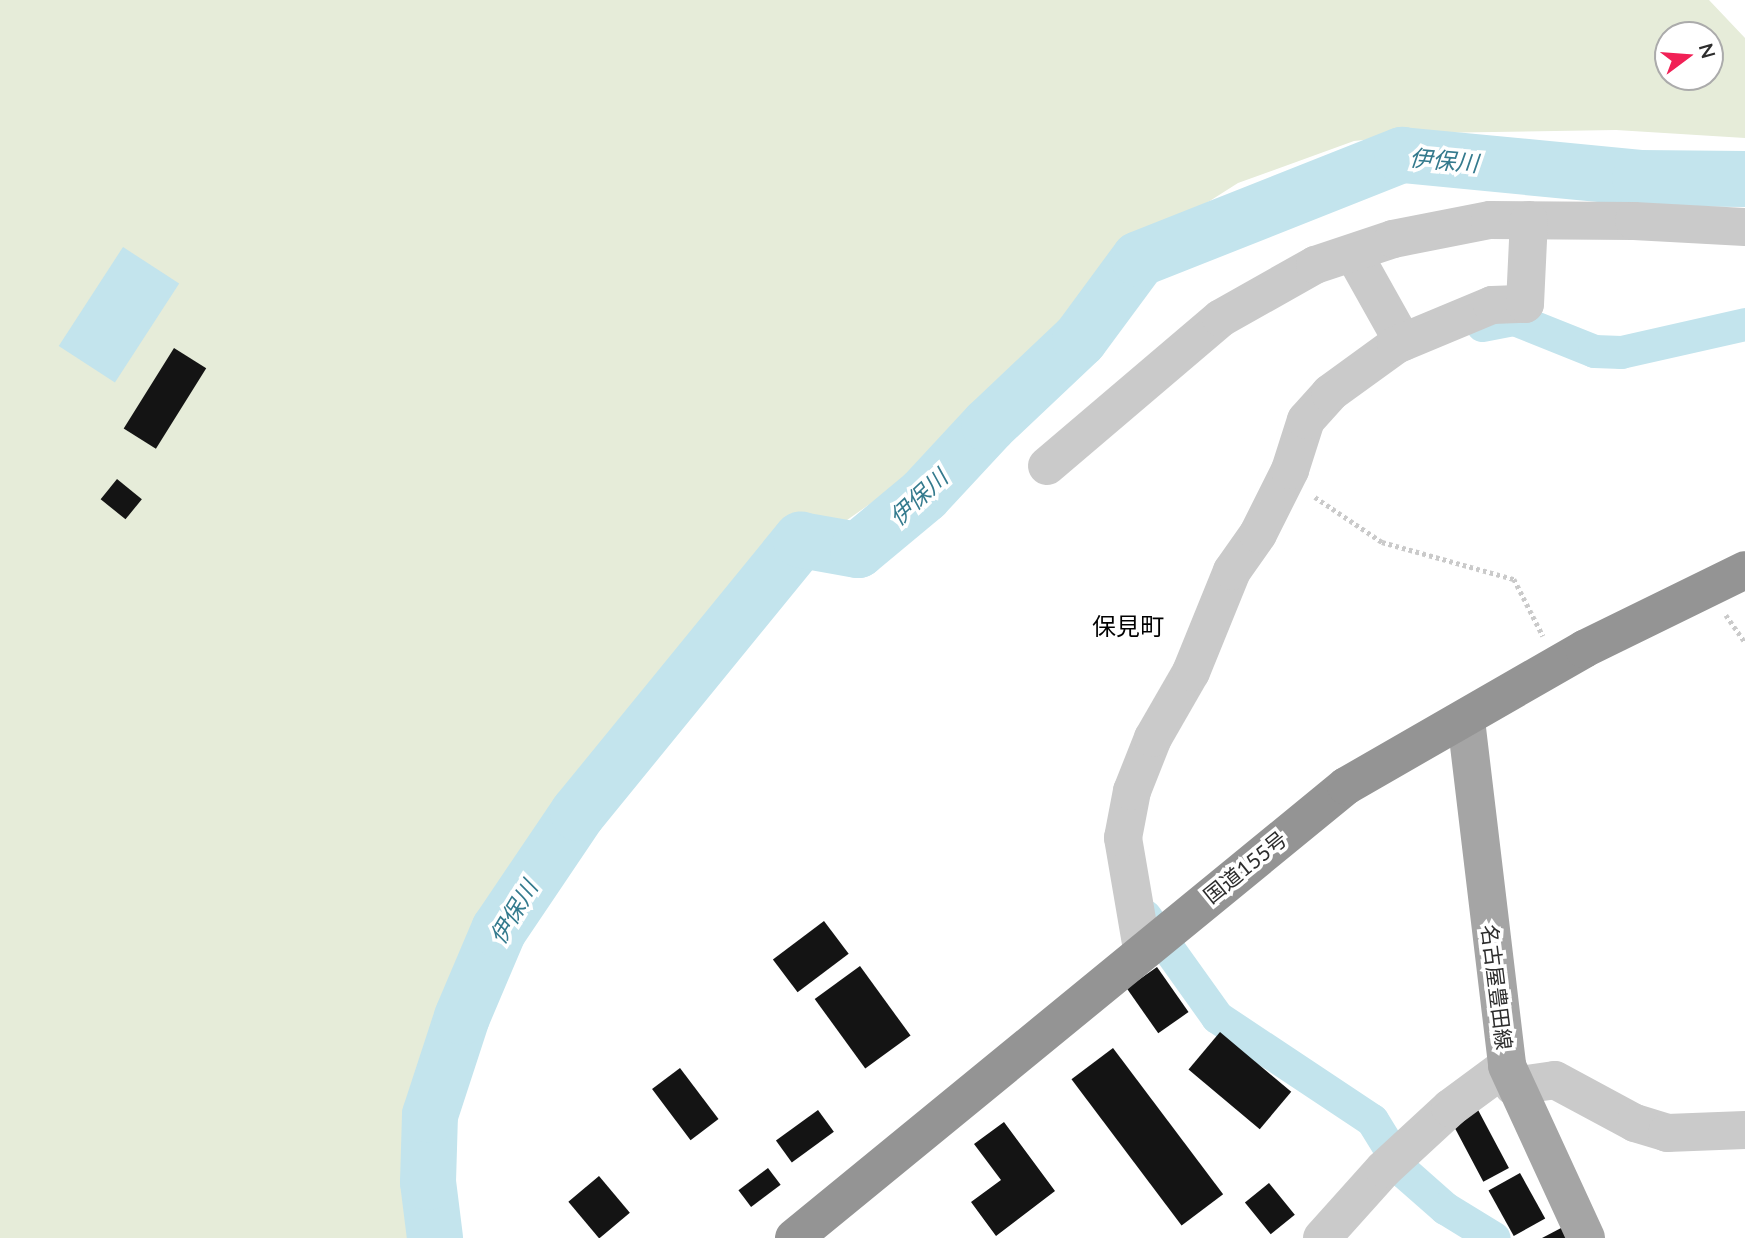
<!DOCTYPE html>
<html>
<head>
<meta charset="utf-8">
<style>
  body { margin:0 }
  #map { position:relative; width:1745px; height:1238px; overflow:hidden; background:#fff; font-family:Lato,"Noto Sans JP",sans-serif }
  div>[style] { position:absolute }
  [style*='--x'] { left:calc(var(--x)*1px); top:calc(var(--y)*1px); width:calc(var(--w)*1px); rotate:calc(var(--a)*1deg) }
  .green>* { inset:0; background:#e6ecd9 }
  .water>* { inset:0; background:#c3e4ed; transform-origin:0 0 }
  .canal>* { height:33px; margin:-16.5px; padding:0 16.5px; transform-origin:16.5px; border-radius:16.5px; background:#c3e4ed }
  .river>* { height:56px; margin:-28px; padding:0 28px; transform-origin:28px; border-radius:28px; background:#c3e4ed }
  .building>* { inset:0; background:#141414; transform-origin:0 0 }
  .path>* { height:4.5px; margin-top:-2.25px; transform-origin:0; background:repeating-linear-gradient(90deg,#cacaca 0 3.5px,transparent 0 7px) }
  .minor>* { height:38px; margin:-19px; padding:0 19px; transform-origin:19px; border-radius:19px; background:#cacaca }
  .major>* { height:38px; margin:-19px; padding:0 19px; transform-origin:19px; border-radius:19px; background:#a5a5a5 }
  .highway>* { height:38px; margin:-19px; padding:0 19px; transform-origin:19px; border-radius:19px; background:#949494 }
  span { translate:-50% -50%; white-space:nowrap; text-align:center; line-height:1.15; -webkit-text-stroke:7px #fff; paint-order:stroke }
  .street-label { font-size:21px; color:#2d2d2d }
  .water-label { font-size:23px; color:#347a8d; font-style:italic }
  .quarter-label { font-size:24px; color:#000 }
  .north { position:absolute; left:1654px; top:21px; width:70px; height:70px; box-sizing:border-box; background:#fff; border:2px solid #ababab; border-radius:50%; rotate:74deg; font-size:19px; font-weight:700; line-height:28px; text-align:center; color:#2d2d2d }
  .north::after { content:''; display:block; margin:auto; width:24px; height:32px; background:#f12156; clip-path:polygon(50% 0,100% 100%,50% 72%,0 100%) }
</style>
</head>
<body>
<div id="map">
  <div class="green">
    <i style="clip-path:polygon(evenodd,0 0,1709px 0,1745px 38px,1745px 138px,1616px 130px,1427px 133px,1354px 141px,1238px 183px,1101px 270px,972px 432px,830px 532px,511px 876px,427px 1039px,405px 1202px,410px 1238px,0 1238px,0 0,1668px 35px,1710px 35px,1710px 77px,1668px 77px,1668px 35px)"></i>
  </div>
  <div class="water">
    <i style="left:123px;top:247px;width:67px;height:118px;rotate:33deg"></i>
  </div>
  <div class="canal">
    <i style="--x:1482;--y:325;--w:33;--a:-11"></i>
    <i style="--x:1514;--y:319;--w:86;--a:21.8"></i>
    <i style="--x:1594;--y:351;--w:27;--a:2"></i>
    <i style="--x:1621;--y:352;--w:127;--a:-12.7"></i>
    <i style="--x:1145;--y:916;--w:124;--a:54.5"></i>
    <i style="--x:1217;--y:1017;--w:186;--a:33.6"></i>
    <i style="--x:1372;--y:1120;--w:61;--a:58.4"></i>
    <i style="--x:1404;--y:1172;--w:55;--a:41.3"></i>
    <i style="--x:1445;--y:1208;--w:57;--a:31.5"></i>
  </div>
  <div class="river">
    <i style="--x:435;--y:1238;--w:56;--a:-97.1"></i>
    <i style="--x:428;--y:1182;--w:67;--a:-88.3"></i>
    <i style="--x:430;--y:1115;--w:103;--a:-71.9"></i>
    <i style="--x:462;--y:1017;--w:95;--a:-67"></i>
    <i style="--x:499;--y:930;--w:141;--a:-56"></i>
    <i style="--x:578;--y:813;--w:353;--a:-50.8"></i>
    <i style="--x:801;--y:540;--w:58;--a:10"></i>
    <i style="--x:858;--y:550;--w:86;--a:-39.8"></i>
    <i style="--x:924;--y:495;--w:96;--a:-47.1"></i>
    <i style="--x:989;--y:425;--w:125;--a:-43.4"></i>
    <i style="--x:1080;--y:339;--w:99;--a:-53.6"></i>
    <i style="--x:1139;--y:259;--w:283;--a:-21.6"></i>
    <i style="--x:1402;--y:155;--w:239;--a:5.5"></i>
    <i style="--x:1640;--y:178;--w:105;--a:0.5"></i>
  </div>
  <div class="building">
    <i style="left:174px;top:348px;width:38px;height:95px;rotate:32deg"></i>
    <i style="left:117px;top:479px;width:32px;height:26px;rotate:39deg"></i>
    <i style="left:824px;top:921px;width:41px;height:64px;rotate:53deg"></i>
    <i style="left:860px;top:966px;width:86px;height:56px;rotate:54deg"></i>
    <i style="left:1157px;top:967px;width:55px;height:37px;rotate:55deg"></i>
    <i style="left:1220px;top:1032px;width:93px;height:49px;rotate:40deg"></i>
    <i style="left:1113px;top:1048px;width:183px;height:52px;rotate:53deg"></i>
    <i style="left:680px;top:1068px;width:64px;height:35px;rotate:53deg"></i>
    <i style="left:1477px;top:1108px;width:68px;height:29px;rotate:62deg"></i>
    <i style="left:818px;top:1110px;width:27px;height:52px;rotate:54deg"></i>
    <i style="clip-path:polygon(1004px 1122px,1055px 1191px,996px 1236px,971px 1202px,1001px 1180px,974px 1144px)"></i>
    <i style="left:768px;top:1168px;width:21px;height:37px;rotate:53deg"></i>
    <i style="left:1520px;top:1173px;width:52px;height:36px;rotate:61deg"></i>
    <i style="left:599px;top:1176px;width:48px;height:40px;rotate:50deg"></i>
    <i style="left:1269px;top:1183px;width:41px;height:31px;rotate:51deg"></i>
    <i style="clip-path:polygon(1563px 1227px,1569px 1238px,1542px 1238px)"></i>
  </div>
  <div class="path">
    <i style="--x:1315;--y:497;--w:81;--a:33.9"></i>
    <i style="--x:1382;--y:542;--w:137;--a:15.7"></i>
    <i style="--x:1514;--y:579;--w:64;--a:63"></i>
    <i style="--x:1726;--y:615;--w:33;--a:55"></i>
  </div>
  <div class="minor">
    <i style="--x:1353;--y:253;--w:102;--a:60.7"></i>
    <i style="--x:1047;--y:466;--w:228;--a:-40.4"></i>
    <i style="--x:1221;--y:318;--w:108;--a:-29.4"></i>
    <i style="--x:1315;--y:265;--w:82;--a:-18.4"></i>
    <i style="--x:1393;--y:239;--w:99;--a:-11.1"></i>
    <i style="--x:1490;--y:220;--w:144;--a:0.4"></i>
    <i style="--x:1634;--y:221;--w:111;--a:3.1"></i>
    <i style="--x:1142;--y:949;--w:113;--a:-99.7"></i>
    <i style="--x:1123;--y:838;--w:48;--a:-79.2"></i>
    <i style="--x:1132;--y:791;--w:57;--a:-68.4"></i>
    <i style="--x:1153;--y:738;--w:76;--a:-60.1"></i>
    <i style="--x:1191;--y:672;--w:109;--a:-67.9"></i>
    <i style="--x:1232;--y:571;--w:45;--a:-54.9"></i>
    <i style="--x:1258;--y:534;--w:72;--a:-63.4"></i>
    <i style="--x:1290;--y:470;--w:52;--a:-72.3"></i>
    <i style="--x:1306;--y:420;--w:36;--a:-48"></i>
    <i style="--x:1330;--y:393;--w:82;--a:-36"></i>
    <i style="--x:1396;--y:345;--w:104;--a:-22.6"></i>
    <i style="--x:1492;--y:305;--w:33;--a:-2"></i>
    <i style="--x:1525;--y:304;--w:84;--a:-87.3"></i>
    <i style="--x:1513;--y:1086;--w:42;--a:-8.1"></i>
    <i style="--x:1555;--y:1080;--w:91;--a:28.3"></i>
    <i style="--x:1635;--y:1123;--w:34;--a:17"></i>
    <i style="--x:1667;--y:1133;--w:78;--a:-2.2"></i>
    <i style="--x:1322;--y:1238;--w:93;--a:-48.1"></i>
    <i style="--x:1384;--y:1169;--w:90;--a:-42.7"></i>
    <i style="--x:1450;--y:1108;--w:71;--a:-36.4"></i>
  </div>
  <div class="major">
    <i style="--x:1466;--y:720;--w:348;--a:83.2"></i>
    <i style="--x:1507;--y:1066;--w:189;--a:65.3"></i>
  </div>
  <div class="highway">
    <i style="--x:794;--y:1238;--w:713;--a:-39.31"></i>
    <i style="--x:1346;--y:786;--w:275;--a:-29.9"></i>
    <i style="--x:1584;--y:649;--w:179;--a:-26.1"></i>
  </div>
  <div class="street-label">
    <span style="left:1245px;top:867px;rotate:-39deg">国道155号</span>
    <span style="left:1497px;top:987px;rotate:83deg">名古屋豊田線</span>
  </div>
  <div class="water-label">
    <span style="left:1444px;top:160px;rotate:5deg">伊保川</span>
    <span style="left:918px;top:497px;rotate:-43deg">伊保川</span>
    <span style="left:513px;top:912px;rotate:-59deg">伊保川</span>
  </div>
  <div class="quarter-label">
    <span style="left:1128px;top:626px">保見町</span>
  </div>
  <div class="north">N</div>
</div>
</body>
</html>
